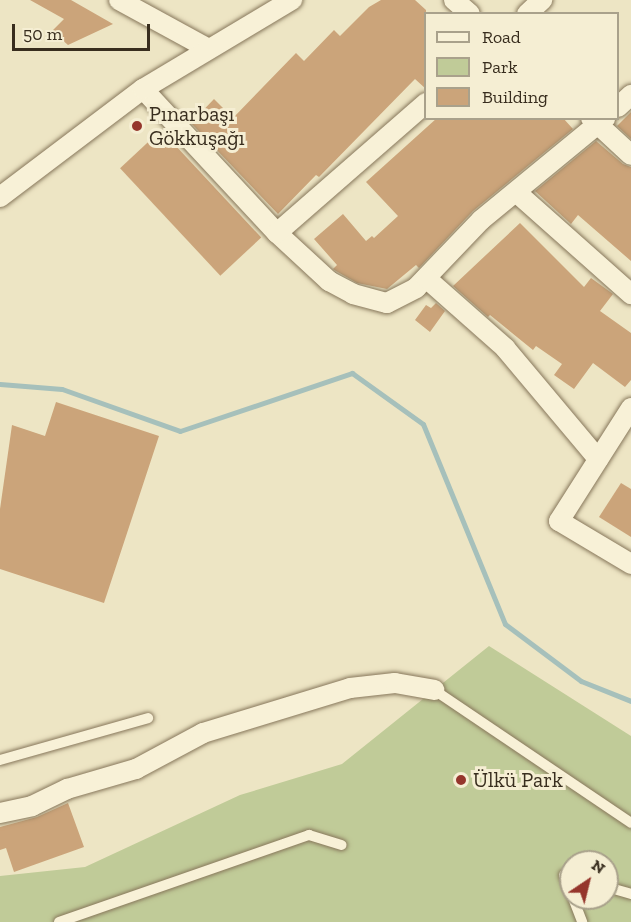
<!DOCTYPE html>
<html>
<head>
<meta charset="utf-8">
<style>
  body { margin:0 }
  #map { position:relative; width:631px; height:922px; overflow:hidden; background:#ede5c4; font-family:"Zilla Slab",serif }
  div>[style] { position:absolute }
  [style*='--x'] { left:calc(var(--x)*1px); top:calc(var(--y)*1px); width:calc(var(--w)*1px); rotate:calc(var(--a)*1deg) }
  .green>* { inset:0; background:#c0cb98 }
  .stream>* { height:5px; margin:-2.5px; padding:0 2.5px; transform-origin:2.5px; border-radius:2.5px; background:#a6c0bb }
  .building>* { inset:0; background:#cba47a; transform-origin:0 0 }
  .roads { filter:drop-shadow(0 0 2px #87775b) drop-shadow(0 0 2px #87775b) }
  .service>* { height:10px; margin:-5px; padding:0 5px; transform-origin:5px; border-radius:5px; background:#f8f1d7 }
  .minor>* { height:20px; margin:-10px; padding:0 10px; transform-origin:10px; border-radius:10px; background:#f8f1d7 }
  .dots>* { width:16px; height:16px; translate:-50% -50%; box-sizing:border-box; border:3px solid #f5eed3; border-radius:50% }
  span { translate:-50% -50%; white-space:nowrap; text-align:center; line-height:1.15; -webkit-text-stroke:6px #f5eed3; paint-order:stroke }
  .poi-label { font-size:21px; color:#382d1e }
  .left { translate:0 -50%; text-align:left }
  .legend { position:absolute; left:424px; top:12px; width:195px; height:108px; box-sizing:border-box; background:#f5eed3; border:2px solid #a9a18b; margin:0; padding:8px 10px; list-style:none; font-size:18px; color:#382d1e }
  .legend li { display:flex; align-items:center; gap:12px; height:30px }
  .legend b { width:30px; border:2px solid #a9a18b }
  .north { position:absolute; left:559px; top:850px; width:60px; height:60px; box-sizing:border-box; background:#f5eed3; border:2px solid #a9a18b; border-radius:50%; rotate:35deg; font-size:16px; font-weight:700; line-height:24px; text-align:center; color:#382d1e }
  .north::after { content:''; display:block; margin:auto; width:21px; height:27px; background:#95362c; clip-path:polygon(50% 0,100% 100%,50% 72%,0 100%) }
  .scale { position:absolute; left:12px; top:24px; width:138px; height:27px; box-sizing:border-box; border:3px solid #382d1e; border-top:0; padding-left:8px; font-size:18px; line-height:21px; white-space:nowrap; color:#382d1e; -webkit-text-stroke:4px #f5eed3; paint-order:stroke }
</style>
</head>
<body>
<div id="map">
  <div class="green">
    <i style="clip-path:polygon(evenodd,489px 646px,631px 736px,631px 922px,0 922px,0 876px,85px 867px,240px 795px,342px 764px,489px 646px,571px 862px,607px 862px,607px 898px,571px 898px,571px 862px)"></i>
  </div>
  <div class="stream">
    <i style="--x:0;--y:384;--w:62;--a:4.6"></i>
    <i style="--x:62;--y:389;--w:125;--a:19.6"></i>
    <i style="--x:180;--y:431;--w:182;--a:-18.6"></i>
    <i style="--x:352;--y:373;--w:87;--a:35.7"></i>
    <i style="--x:423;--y:424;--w:216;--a:67.7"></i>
    <i style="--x:505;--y:624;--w:95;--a:36.9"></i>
    <i style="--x:581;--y:681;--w:54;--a:21.8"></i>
  </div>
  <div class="building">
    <i style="clip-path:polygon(30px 0,71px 0,113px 24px,68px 45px,52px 31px,64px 19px)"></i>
    <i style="clip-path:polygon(381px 0,415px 0,426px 10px,426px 89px,415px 79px,319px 177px,316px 175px,278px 214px,191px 123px,214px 99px,233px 118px,296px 53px,304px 61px,334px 30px,340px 36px,369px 7px)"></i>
    <i style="clip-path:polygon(631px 112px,631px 139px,617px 126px)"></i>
    <i style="clip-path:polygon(437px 118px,563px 118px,573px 129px,473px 211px,419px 268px,416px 265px,387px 289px,357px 283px,336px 271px,333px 269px,337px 265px,314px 239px,343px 214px,366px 241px,372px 236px,374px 238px,398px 216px,366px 182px)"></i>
    <i style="left:161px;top:130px;width:147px;height:56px;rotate:47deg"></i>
    <i style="clip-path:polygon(596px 141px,623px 164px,631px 167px,631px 261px,578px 215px,571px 224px,535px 191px)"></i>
    <i style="clip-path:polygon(520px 223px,584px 287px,591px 278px,613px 294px,600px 311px,631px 333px,631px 380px,625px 387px,593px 363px,574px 389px,554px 375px,562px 364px,536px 346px,533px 350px,490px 315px,488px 317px,453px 286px)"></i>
    <i style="clip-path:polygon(436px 303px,445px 311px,430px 332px,415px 320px,426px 305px,431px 308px)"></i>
    <i style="clip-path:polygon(56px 402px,159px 436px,104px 603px,0 569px,0 509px,12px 425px,45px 436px)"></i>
    <i style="clip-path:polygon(621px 483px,631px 489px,631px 537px,599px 517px)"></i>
    <i style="clip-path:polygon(68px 803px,84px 847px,14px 872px,6px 848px,0 850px,0 827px,37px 817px)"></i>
  </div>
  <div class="roads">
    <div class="service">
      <i style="--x:434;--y:690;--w:238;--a:34"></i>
      <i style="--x:0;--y:760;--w:154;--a:-15.8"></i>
      <i style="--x:564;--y:875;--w:19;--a:69"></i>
      <i style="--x:607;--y:887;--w:25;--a:16"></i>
      <i style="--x:573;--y:898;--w:26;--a:69"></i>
      <i style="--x:59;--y:922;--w:265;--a:-19.2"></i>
      <i style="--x:309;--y:835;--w:34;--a:17"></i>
    </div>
    <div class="minor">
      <i style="--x:119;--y:0;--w:100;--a:28.6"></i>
      <i style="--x:454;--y:0;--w:21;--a:41"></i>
      <i style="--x:527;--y:14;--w:21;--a:-43"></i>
      <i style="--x:143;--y:89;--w:197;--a:47.1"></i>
      <i style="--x:277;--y:233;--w:71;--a:42.7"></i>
      <i style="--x:329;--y:281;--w:27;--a:28"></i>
      <i style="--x:353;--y:294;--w:35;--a:15"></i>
      <i style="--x:387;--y:303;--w:33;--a:-27"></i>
      <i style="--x:416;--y:288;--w:94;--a:-46.3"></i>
      <i style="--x:481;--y:220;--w:161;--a:-39.4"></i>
      <i style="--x:618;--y:107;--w:18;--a:-43"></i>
      <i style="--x:591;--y:118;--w:54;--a:42.8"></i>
      <i style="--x:516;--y:192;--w:154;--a:41.6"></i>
      <i style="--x:0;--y:197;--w:179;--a:-37.1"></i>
      <i style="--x:143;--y:89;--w:174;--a:-30.9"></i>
      <i style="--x:277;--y:233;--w:198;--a:-41.1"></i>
      <i style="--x:426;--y:278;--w:106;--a:41.5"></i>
      <i style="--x:505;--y:348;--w:145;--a:50"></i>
      <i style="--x:631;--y:408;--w:134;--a:122.5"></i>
      <i style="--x:559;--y:521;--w:84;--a:30.8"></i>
      <i style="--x:0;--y:813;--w:33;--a:-12"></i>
      <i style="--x:32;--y:806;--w:39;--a:-26"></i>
      <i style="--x:67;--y:789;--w:72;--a:-16.2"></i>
      <i style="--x:136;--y:769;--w:76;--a:-28.2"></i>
      <i style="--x:203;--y:733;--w:154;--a:-17"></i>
      <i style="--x:350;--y:688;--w:45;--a:-6.3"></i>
      <i style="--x:395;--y:683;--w:40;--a:10"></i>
    </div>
  </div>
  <div class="dots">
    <i style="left:137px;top:126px;background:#95362c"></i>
    <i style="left:461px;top:780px;background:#95362c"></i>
  </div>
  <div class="poi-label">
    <span class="left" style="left:149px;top:126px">Pınarbaşı<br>Gökkuşağı</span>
    <span class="left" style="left:473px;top:780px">Ülkü Park</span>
  </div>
  <ul class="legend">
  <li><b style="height:8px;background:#f8f1d7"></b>Road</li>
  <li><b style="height:16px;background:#c0cb98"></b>Park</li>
  <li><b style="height:16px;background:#cba47a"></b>Building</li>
  </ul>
  <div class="north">N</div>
  <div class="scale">50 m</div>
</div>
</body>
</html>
